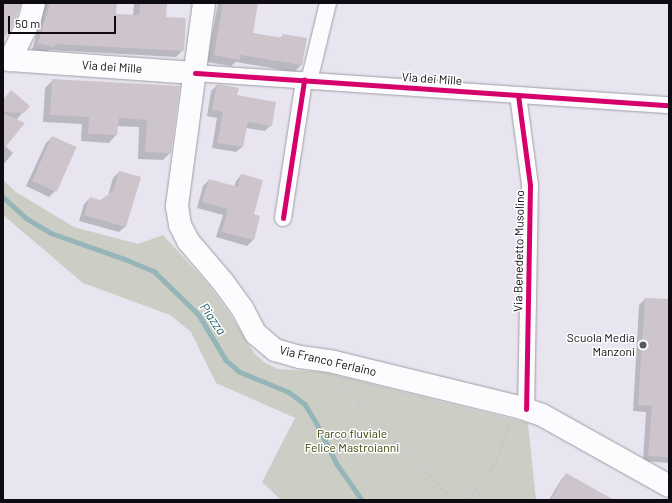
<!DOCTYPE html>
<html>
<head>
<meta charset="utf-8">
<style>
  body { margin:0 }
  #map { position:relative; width:672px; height:503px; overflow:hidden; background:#e8e5f0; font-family:Barlow,sans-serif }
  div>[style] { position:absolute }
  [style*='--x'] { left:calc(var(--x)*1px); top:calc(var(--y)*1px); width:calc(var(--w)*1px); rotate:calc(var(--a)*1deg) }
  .green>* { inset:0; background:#cccdc5 }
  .shadow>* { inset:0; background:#0003 }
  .stream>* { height:4.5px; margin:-2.25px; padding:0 2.25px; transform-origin:2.25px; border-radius:2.25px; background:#95b5b9 }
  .building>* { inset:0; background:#cdc4cc; transform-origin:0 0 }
  .path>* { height:2.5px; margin-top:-1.25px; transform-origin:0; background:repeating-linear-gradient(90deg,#c8c7ca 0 4px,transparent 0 6px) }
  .roads { filter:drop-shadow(0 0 1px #9f9ca5) drop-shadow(0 0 1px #9f9ca5) }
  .minor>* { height:16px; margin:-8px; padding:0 8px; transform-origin:8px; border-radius:8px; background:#fcfbfd }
  .secondary>* { height:22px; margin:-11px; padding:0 11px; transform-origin:11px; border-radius:11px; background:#fcfbfd }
  .cycleway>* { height:5px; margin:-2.5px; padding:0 2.5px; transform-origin:2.5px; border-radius:2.5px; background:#d6006c }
  .dots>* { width:11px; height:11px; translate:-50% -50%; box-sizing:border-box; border:2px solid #fff; border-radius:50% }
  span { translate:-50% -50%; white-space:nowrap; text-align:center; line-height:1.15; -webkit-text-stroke:3px #fff; paint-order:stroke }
  .street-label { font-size:12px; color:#0e0c12 }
  .poi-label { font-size:12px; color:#0e0c12 }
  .right { translate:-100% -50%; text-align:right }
  .park-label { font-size:12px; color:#3c4102 }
  .water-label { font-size:13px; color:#216163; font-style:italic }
  .frame { position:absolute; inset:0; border:4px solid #0e0c12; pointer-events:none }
  .scale { position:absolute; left:8px; top:16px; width:108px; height:18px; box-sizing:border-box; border:2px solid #0e0c12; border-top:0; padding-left:5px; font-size:12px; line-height:14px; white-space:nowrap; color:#0e0c12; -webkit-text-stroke:3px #fff; paint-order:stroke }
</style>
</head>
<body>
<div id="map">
  <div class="green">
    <i style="clip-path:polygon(3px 180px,16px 192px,74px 227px,138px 244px,163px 235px,208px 284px,228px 311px,254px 353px,265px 363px,278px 369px,323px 372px,528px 423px,536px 500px,281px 500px,262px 482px,295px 418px,216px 383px,191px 332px,170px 315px,83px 283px,3px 215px)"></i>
  </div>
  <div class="shadow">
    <i style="clip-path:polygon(45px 3px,116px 3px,115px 15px,133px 16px,134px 3px,166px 3px,165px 18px,183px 50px,176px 57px,49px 50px,46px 53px,32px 50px)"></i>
    <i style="clip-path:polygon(218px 3px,257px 3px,252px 33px,280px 38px,283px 35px,306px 39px,301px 65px,294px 72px,236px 62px,231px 66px,207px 62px)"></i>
    <i style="clip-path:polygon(53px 80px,179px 87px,170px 153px,163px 160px,138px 159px,139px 127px,117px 126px,116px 135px,109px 143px,81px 141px,82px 124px,43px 122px,45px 88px)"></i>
    <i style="clip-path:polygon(217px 85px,236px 96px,271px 125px,265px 131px,246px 128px,242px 147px,236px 152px,212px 148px,217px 118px,207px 116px,211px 91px)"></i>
    <i style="clip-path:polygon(3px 100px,23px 112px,17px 119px,13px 119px,5px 146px,13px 153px,3px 165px)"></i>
    <i style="clip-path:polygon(52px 137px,55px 191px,49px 197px,26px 186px,46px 143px)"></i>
    <i style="clip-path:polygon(119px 172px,125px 227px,119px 232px,79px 221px,84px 204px,90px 198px,100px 201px,108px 196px,113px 178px)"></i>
    <i style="clip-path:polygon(241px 175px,253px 215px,259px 217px,253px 240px,247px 246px,216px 237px,223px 215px,197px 208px,203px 186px,209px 180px,234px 187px,236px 181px)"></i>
    <i style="clip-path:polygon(645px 299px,669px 300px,669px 463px,643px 461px,646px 412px,633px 411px,639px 305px)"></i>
    <i style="clip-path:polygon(566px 474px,613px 500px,549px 500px,561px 480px)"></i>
  </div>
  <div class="stream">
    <i style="--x:3;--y:197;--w:31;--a:42"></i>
    <i style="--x:26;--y:218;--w:29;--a:31"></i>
    <i style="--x:51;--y:233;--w:78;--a:19.4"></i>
    <i style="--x:125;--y:259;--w:33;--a:23"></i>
    <i style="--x:155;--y:272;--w:62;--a:44.3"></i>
    <i style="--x:199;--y:315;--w:52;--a:59"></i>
    <i style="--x:226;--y:360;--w:18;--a:41"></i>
    <i style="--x:240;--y:372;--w:53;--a:22.2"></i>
    <i style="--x:289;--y:392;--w:20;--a:37"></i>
    <i style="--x:305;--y:404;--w:23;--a:59"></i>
    <i style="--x:317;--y:424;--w:45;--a:63.4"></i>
    <i style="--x:337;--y:464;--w:44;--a:55.2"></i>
  </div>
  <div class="building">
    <i style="clip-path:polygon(3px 3px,21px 3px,15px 21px,3px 40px)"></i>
    <i style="clip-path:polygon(50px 3px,117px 3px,116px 14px,139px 15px,140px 3px,167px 3px,166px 17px,186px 18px,184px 51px,55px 44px,54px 47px,38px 43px)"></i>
    <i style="clip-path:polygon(223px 3px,258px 3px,253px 33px,282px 38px,283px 34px,307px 38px,302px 65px,240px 55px,240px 60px,214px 55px)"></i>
    <i style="clip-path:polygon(52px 79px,180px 86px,171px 153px,145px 152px,147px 120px,119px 118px,117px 135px,88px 134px,89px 117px,50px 115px)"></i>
    <i style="clip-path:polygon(217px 84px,239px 88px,237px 95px,276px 102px,272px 126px,248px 122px,243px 147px,217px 143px,223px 112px,212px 110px)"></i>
    <i style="clip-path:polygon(11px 90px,30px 106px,24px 113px,3px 112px,3px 100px)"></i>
    <i style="clip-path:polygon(3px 113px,25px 123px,3px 150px)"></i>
    <i style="left:52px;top:136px;width:27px;height:49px;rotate:24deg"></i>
    <i style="clip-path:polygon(119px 171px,141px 177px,126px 227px,84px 215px,90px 197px,100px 200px,113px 191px)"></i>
    <i style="clip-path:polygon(241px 174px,263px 180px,254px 214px,260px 216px,254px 240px,222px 232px,228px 209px,202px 202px,209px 179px,238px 187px)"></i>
    <i style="clip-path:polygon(645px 298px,669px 299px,669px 457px,648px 456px,652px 406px,638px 405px)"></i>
    <i style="clip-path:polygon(566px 473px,614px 500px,551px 500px)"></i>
  </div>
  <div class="path">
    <i style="--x:341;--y:383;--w:163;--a:46"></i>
    <i style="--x:466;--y:500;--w:30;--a:-48"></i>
    <i style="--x:486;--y:478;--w:21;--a:-61"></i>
    <i style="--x:496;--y:460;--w:39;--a:-71"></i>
  </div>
  <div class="roads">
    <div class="minor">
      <i style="--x:195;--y:73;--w:475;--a:3.9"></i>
      <i style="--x:309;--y:81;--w:80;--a:-76.3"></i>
      <i style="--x:518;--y:95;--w:91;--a:82.4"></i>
      <i style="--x:530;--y:185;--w:224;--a:91"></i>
      <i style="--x:283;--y:218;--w:140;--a:-81.3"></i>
    </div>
    <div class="secondary">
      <i style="--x:34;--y:3;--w:16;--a:104"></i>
      <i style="--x:30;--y:19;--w:46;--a:116"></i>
      <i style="--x:10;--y:60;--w:185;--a:4"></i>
      <i style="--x:204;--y:3;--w:205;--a:97.6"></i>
      <i style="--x:177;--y:206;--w:19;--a:81"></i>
      <i style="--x:180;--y:225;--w:18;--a:63"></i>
      <i style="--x:188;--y:241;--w:54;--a:49.5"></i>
      <i style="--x:223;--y:282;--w:34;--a:54"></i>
      <i style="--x:243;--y:310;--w:27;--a:62"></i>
      <i style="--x:256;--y:334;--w:25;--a:40"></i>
      <i style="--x:275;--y:350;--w:26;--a:16"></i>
      <i style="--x:300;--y:357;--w:34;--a:8"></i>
      <i style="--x:334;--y:362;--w:190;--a:13.7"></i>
      <i style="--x:519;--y:407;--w:24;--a:19"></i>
      <i style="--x:542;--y:415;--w:145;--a:29.2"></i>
    </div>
  </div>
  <div class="cycleway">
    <i style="--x:195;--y:73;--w:475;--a:3.9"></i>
    <i style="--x:518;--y:95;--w:91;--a:82.4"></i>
    <i style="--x:530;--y:185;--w:224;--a:91"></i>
    <i style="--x:283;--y:218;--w:140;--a:-81.3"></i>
  </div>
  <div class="dots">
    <i style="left:643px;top:345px;background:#5a5860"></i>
  </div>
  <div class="street-label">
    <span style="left:112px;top:67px;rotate:4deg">Via dei Mille</span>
    <span style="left:432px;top:79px;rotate:4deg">Via dei Mille</span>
    <span style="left:519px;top:251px;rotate:-89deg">Via Benedetto Musolino</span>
    <span style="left:328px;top:361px;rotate:13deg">Via Franco Ferlaino</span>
  </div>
  <div class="poi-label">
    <span class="right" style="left:635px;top:345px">Scuola Media<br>Manzoni</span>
  </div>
  <div class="park-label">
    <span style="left:352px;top:441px">Parco fluviale<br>Felice Mastroianni</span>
  </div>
  <div class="water-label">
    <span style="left:213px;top:319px;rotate:55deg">Piazza</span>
  </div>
  <div class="frame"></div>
  <div class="scale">50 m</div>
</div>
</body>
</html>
